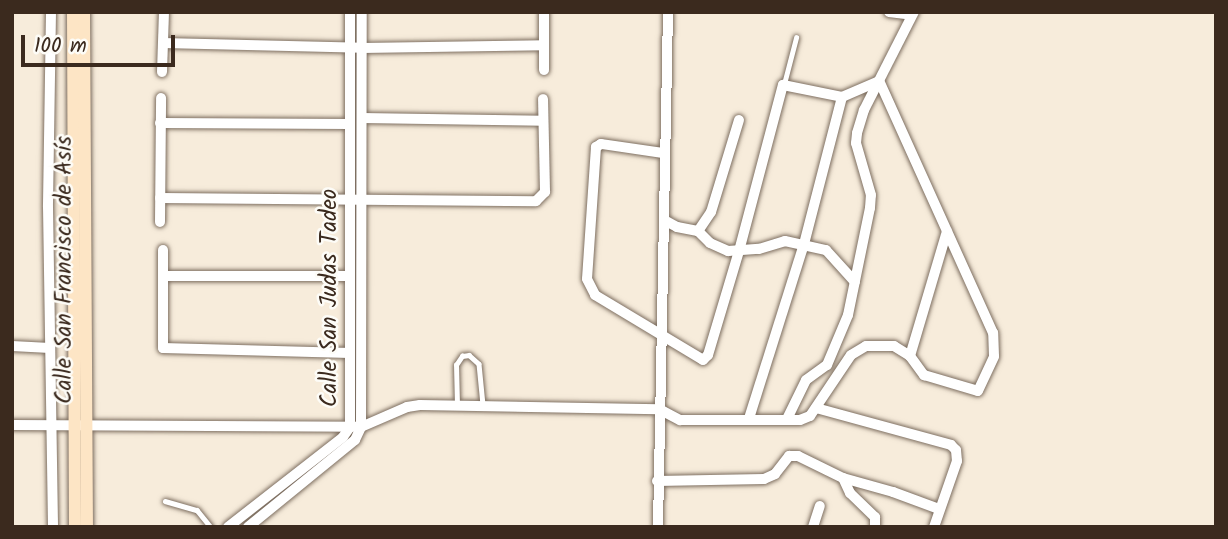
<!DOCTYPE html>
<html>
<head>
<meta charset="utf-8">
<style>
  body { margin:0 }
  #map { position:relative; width:1228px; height:539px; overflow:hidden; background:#f7ecdb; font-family:Kalam,sans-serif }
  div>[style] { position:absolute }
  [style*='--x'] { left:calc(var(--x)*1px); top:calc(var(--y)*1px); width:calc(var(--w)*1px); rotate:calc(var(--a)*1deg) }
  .roads { filter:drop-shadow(0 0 2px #7d6e60) drop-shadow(0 0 2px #7d6e60) }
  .lane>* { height:4.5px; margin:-2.25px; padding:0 2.25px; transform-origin:2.25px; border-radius:2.25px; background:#fff }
  .street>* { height:10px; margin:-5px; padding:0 5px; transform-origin:5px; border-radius:5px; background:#fff }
  .secondary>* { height:12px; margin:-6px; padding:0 6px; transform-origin:6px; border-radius:6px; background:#fde5c5 }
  span { translate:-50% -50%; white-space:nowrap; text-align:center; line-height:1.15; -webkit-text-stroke:5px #fdfcf7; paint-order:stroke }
  .street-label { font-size:23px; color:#3b2a1e }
  .frame { position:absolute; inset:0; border:14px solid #3b2a1e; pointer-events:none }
  .scale { position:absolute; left:21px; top:35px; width:154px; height:32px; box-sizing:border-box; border:4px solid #3b2a1e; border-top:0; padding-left:9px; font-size:21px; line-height:24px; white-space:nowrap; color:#3b2a1e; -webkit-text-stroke:5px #fdfcf7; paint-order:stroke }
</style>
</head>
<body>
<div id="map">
  <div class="roads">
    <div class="lane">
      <i style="--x:784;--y:84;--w:48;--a:-75.4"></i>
      <i style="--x:457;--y:405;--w:40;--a:-91.4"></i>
      <i style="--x:456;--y:365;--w:11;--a:-56"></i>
      <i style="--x:462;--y:356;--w:7;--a:-8"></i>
      <i style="--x:469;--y:355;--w:13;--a:42"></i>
      <i style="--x:479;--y:364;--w:41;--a:84.4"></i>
      <i style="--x:165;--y:501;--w:33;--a:16"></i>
      <i style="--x:197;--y:510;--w:22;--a:51"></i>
    </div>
    <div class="street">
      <i style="--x:51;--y:12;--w:195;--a:90.9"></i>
      <i style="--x:48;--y:207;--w:320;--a:89.1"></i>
      <i style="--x:544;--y:12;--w:58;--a:90"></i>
      <i style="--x:889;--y:12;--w:23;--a:7"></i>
      <i style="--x:163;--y:43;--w:199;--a:1.4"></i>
      <i style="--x:362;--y:48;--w:182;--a:-0.9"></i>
      <i style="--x:162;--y:72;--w:60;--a:-88.1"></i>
      <i style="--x:362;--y:118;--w:181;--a:0.9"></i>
      <i style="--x:739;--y:120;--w:96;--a:106.9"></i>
      <i style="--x:711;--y:212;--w:23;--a:124"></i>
      <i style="--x:698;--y:231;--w:17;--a:45"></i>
      <i style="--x:710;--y:243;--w:20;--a:24"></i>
      <i style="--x:728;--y:251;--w:31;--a:-4"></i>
      <i style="--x:759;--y:249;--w:27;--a:-17"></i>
      <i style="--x:785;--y:241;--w:42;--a:12.4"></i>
      <i style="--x:826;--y:250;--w:43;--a:47.8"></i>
      <i style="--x:160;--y:123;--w:190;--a:0.3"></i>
      <i style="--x:663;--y:153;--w:63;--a:-171.7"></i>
      <i style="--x:601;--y:144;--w:6;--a:149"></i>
      <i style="--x:596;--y:147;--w:132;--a:93.9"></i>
      <i style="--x:587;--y:279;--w:18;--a:63"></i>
      <i style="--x:595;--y:295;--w:126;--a:31"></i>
      <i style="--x:703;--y:360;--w:7;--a:-45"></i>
      <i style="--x:708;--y:355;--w:109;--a:-73.4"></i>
      <i style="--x:739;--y:251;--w:172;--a:-75.2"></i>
      <i style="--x:783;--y:85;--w:60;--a:11.5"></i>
      <i style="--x:160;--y:198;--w:376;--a:0.5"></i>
      <i style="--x:536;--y:201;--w:13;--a:-45"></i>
      <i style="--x:545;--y:192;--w:93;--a:-91.2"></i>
      <i style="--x:664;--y:220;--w:15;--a:28"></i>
      <i style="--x:677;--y:227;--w:21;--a:11"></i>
      <i style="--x:160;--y:222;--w:124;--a:-89.5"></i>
      <i style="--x:163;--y:250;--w:98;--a:90"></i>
      <i style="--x:163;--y:348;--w:187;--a:1.5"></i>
      <i style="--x:163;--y:276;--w:187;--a:0"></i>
      <i style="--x:12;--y:346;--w:38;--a:3"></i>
      <i style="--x:910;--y:356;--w:130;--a:-73.5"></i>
      <i style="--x:816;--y:408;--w:140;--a:15.3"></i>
      <i style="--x:951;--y:445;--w:7;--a:45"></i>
      <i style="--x:956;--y:450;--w:11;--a:85"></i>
      <i style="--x:957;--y:461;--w:70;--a:109.2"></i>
      <i style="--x:787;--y:419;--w:43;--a:-64"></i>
      <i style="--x:806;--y:380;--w:26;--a:-36"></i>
      <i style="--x:827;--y:365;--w:54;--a:-67.2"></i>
      <i style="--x:848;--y:315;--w:109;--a:-78.4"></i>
      <i style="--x:870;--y:208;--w:13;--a:-86"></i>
      <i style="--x:871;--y:195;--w:54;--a:-106.1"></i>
      <i style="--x:856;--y:143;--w:10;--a:-84"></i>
      <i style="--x:857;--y:133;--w:24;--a:-73"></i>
      <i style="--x:864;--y:110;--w:110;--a:-63"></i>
      <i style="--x:12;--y:425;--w:349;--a:0.3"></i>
      <i style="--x:361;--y:427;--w:50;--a:-23.5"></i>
      <i style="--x:407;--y:407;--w:13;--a:-9"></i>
      <i style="--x:420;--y:405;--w:239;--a:1"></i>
      <i style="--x:659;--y:409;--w:24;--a:28"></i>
      <i style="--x:680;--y:420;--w:120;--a:0"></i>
      <i style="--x:800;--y:420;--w:11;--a:-22"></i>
      <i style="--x:810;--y:416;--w:73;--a:-56.1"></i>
      <i style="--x:851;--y:355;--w:17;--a:-31"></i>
      <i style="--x:866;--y:346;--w:28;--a:0"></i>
      <i style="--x:894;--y:346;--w:19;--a:32"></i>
      <i style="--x:910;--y:356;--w:24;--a:54"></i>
      <i style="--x:924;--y:375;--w:56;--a:16.5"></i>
      <i style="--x:978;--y:391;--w:38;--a:-65"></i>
      <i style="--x:994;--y:356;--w:23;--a:-92"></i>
      <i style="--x:993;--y:333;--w:277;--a:-114.3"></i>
      <i style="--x:879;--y:81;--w:40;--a:156.6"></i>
      <i style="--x:842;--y:97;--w:152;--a:104.5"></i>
      <i style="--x:804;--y:244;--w:182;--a:107.5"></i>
      <i style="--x:843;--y:478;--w:17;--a:65"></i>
      <i style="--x:850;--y:493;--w:35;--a:44"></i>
      <i style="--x:875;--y:517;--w:10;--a:90"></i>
      <i style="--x:657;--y:481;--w:107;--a:-1.1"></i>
      <i style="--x:764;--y:479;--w:12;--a:-24"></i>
      <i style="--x:775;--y:474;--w:23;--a:-52"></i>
      <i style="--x:789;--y:456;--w:9;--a:0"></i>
      <i style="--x:798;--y:456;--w:50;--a:26.1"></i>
      <i style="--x:843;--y:478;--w:52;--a:15.6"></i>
      <i style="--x:893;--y:492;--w:49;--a:20.3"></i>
      <i style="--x:228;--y:527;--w:146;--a:-38"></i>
      <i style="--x:343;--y:437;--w:12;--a:-55"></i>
      <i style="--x:350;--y:427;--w:415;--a:-90"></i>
      <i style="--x:248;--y:527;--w:138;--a:-39.1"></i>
      <i style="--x:355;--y:440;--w:14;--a:-65"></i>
      <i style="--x:361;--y:427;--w:415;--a:-89.9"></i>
      <i style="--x:658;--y:527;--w:515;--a:-88.89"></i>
      <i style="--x:813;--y:527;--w:22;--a:-72"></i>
    </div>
    <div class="secondary">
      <i style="--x:73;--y:12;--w:515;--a:89.78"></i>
      <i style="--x:84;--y:12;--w:515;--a:89.67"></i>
    </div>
  </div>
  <div class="street-label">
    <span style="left:65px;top:270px;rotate:-90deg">Calle San Francisco de Asís</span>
    <span style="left:330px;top:298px;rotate:-90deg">Calle San Judas Tadeo</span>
  </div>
  <div class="frame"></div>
  <div class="scale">100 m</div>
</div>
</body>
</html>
